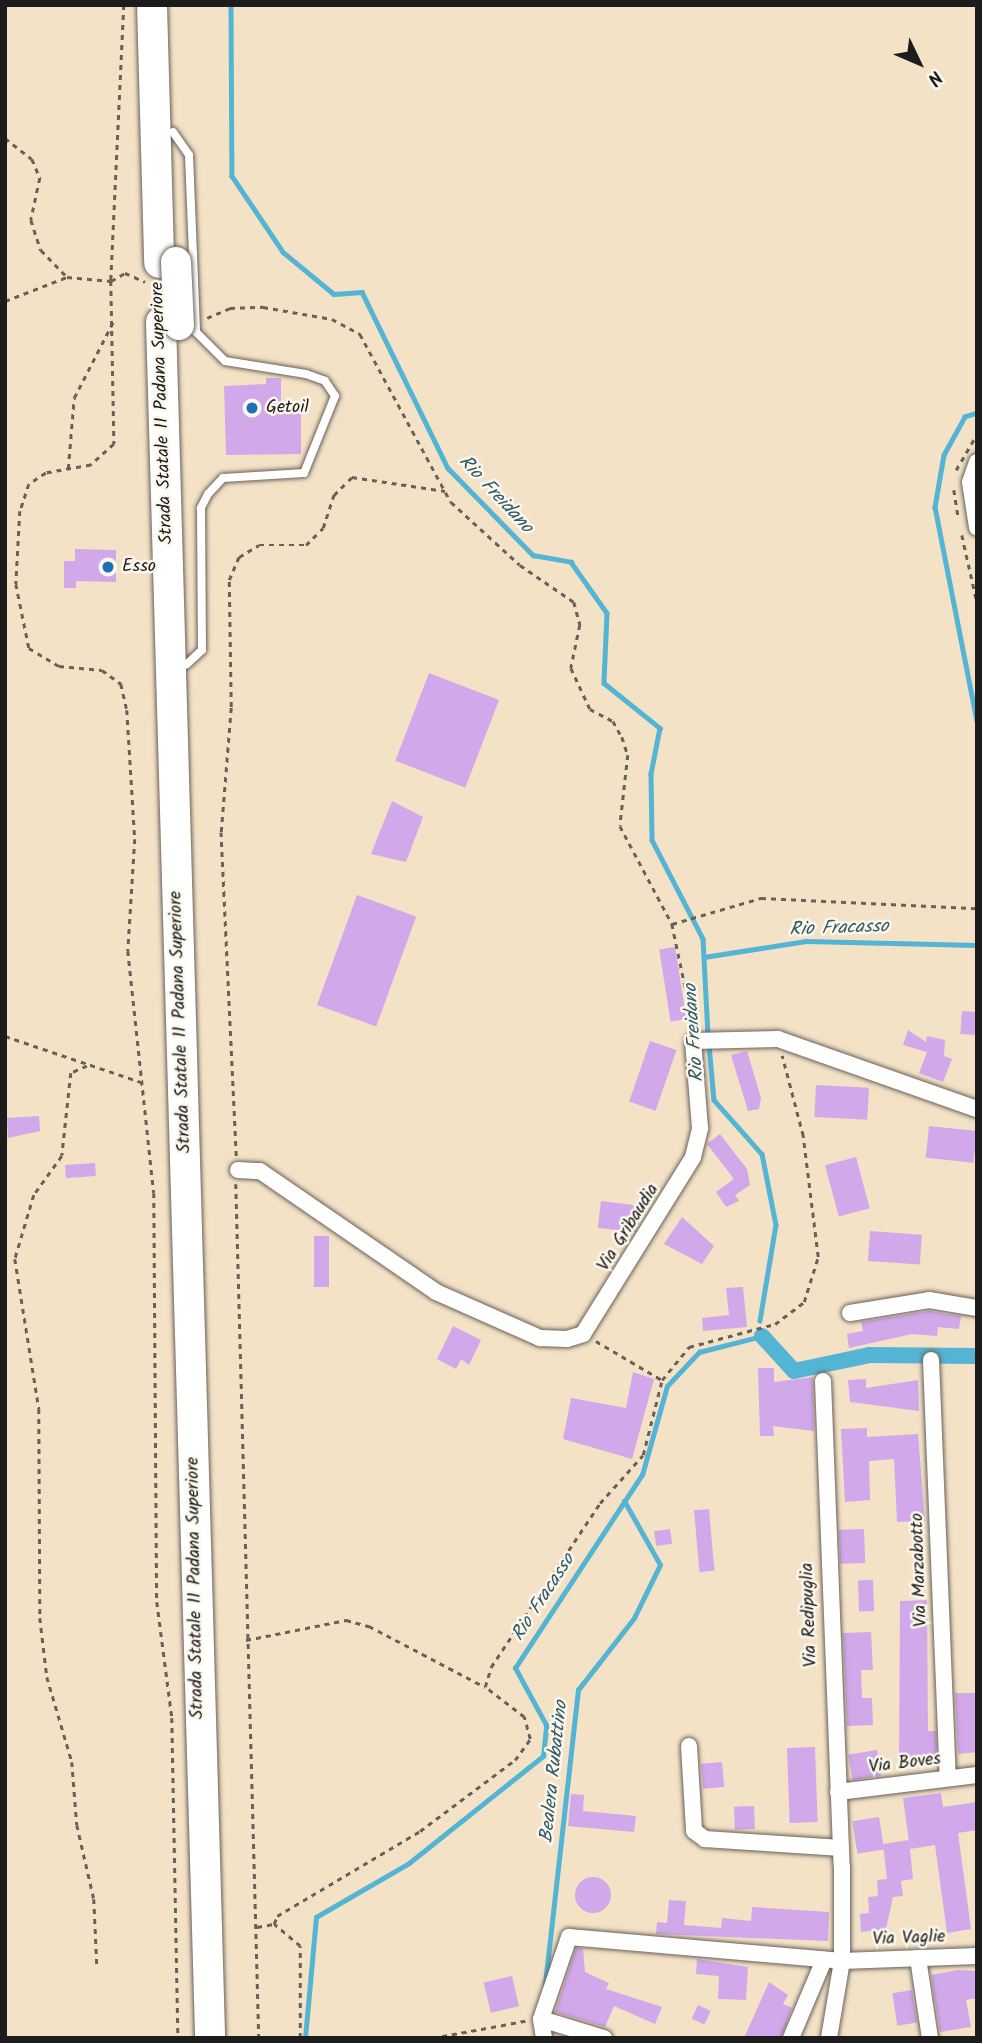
<!DOCTYPE html>
<html>
<head>
<meta charset="utf-8">
<style>
  body { margin:0 }
  #map { position:relative; width:982px; height:2043px; overflow:hidden; background:#f4e2c7; font-family:Kalam,sans-serif }
  div>[style] { position:absolute }
  [style*='--x'] { left:calc(var(--x)*1px); top:calc(var(--y)*1px); width:calc(var(--w)*1px); rotate:calc(var(--a)*1deg) }
  .stream>* { height:4.5px; margin:-2.25px; padding:0 2.25px; transform-origin:2.25px; border-radius:2.25px; background:#54b4d3 }
  .canal>* { height:16px; margin:-8px; padding:0 8px; transform-origin:8px; border-radius:8px; background:#54b4d3 }
  .building>* { inset:0; background:#d1a8ea; transform-origin:0 0 }
  .round { border-radius:50% }
  .path>* { height:2.5px; margin-top:-1.25px; transform-origin:0; background:repeating-linear-gradient(90deg,#686158 0 5px,transparent 0 10px) }
  .roads { filter:drop-shadow(0 0 2px #686158) drop-shadow(0 0 2px #686158) }
  .lane>* { height:8px; margin:-4px; padding:0 4px; transform-origin:4px; border-radius:4px; background:#fff }
  .street>* { height:16px; margin:-8px; padding:0 8px; transform-origin:8px; border-radius:8px; background:#fff }
  .highway>* { height:30px; margin:-15px; padding:0 15px; transform-origin:15px; border-radius:15px; background:#fff }
  .bridges { filter:drop-shadow(0 0 2px #686158) drop-shadow(0 0 2px #686158) }
  .highway-bridge>* { height:30px; margin:-15px; padding:0 15px; transform-origin:15px; border-radius:15px; background:#fff }
  .dots>* { width:19px; height:19px; translate:-50% -50%; box-sizing:border-box; border:4px solid #fbf7ec; border-radius:50% }
  span { translate:-50% -50%; white-space:nowrap; text-align:center; line-height:1.15; -webkit-text-stroke:5px #fbf7ec; paint-order:stroke }
  .poi-label { font-size:18px; color:#1c1c1c }
  .left { translate:0 -50%; text-align:left }
  .street-label { font-size:18px; color:#1c1c1c }
  .water-label { font-size:19px; color:#325965; font-style:italic }
  .frame { position:absolute; inset:0; border:7px solid #1c1c1c; pointer-events:none }
  .north { position:absolute; left:884px; top:28px; width:70px; height:70px; -webkit-text-stroke:5px #fbf7ec; paint-order:stroke; rotate:134deg; font-size:19px; font-weight:700; line-height:28px; text-align:center; color:#1c1c1c }
  .north::after { content:''; display:block; margin:auto; width:24px; height:32px; background:#1c1c1c; clip-path:polygon(50% 0,100% 100%,50% 72%,0 100%) }
</style>
</head>
<body>
<div id="map">
  <div class="stream">
    <i style="--x:231;--y:5;--w:171;--a:89.7"></i>
    <i style="--x:232;--y:176;--w:92;--a:56.1"></i>
    <i style="--x:283;--y:252;--w:66;--a:39.5"></i>
    <i style="--x:334;--y:294;--w:28;--a:-4"></i>
    <i style="--x:362;--y:292;--w:196;--a:64"></i>
    <i style="--x:448;--y:468;--w:122;--a:45.7"></i>
    <i style="--x:533;--y:555;--w:39;--a:10"></i>
    <i style="--x:571;--y:562;--w:62;--a:54.8"></i>
    <i style="--x:607;--y:613;--w:70;--a:92.5"></i>
    <i style="--x:604;--y:683;--w:72;--a:38.8"></i>
    <i style="--x:660;--y:728;--w:47;--a:101.1"></i>
    <i style="--x:651;--y:774;--w:66;--a:89.1"></i>
    <i style="--x:652;--y:840;--w:111;--a:62.7"></i>
    <i style="--x:703;--y:939;--w:97;--a:87"></i>
    <i style="--x:977;--y:413;--w:13;--a:162"></i>
    <i style="--x:965;--y:417;--w:43;--a:118.9"></i>
    <i style="--x:944;--y:455;--w:53;--a:99.8"></i>
    <i style="--x:935;--y:507;--w:218;--a:78.9"></i>
    <i style="--x:704;--y:957;--w:103;--a:-8.9"></i>
    <i style="--x:806;--y:941;--w:171;--a:1.3"></i>
    <i style="--x:709;--y:1045;--w:55;--a:84.8"></i>
    <i style="--x:714;--y:1100;--w:72;--a:48.4"></i>
    <i style="--x:762;--y:1154;--w:72;--a:78.8"></i>
    <i style="--x:776;--y:1225;--w:97;--a:99.5"></i>
    <i style="--x:545;--y:1984;--w:296;--a:-83.6"></i>
    <i style="--x:578;--y:1690;--w:91;--a:-52.1"></i>
    <i style="--x:634;--y:1618;--w:59;--a:-63.9"></i>
    <i style="--x:660;--y:1565;--w:73;--a:-119.4"></i>
    <i style="--x:305;--y:2038;--w:121;--a:-84.8"></i>
    <i style="--x:316;--y:1917;--w:108;--a:-30.1"></i>
    <i style="--x:409;--y:1863;--w:171;--a:-38.6"></i>
    <i style="--x:543;--y:1756;--w:31;--a:-84"></i>
    <i style="--x:546;--y:1725;--w:65;--a:-118.5"></i>
    <i style="--x:515;--y:1668;--w:231;--a:-56.7"></i>
    <i style="--x:642;--y:1475;--w:92;--a:-74.3"></i>
    <i style="--x:667;--y:1386;--w:47;--a:-46.7"></i>
    <i style="--x:699;--y:1352;--w:65;--a:-14.3"></i>
  </div>
  <div class="canal">
    <i style="--x:762;--y:1336;--w:47;--a:47.6"></i>
    <i style="--x:794;--y:1371;--w:78;--a:-11.9"></i>
    <i style="--x:870;--y:1355;--w:107;--a:0.5"></i>
  </div>
  <div class="building">
    <i style="clip-path:polygon(266px 378px,281px 378px,281px 405px,301px 405px,301px 454px,226px 455px,224px 386px,266px 384px)"></i>
    <i style="clip-path:polygon(75px 549px,116px 550px,116px 582px,76px 581px,76px 588px,64px 588px,64px 561px,75px 561px)"></i>
    <i style="left:429px;top:673px;width:75px;height:94px;rotate:21deg"></i>
    <i style="clip-path:polygon(392px 801px,423px 817px,406px 862px,371px 854px)"></i>
    <i style="left:357px;top:895px;width:63px;height:117px;rotate:20deg"></i>
    <i style="left:675px;top:947px;width:73px;height:16px;rotate:81deg"></i>
    <i style="left:962px;top:1011px;width:15px;height:23px;rotate:4deg"></i>
    <i style="clip-path:polygon(908px 1030px,926px 1042px,927px 1036px,945px 1040px,944px 1056px,952px 1059px,943px 1082px,919px 1073px,927px 1052px,903px 1045px)"></i>
    <i style="left:650px;top:1041px;width:28px;height:64px;rotate:19deg"></i>
    <i style="clip-path:polygon(747px 1051px,761px 1098px,759px 1109px,748px 1111px,731px 1055px)"></i>
    <i style="left:816px;top:1085px;width:53px;height:32px;rotate:3deg"></i>
    <i style="clip-path:polygon(39px 1116px,40px 1131px,8px 1138px,7px 1118px)"></i>
    <i style="left:929px;top:1126px;width:48px;height:32px;rotate:6deg"></i>
    <i style="clip-path:polygon(720px 1134px,747px 1169px,750px 1185px,735px 1195px,739px 1201px,726px 1207px,716px 1192px,734px 1179px,707px 1144px)"></i>
    <i style="left:856px;top:1157px;width:53px;height:32px;rotate:75deg"></i>
    <i style="left:95px;top:1163px;width:13px;height:30px;rotate:86deg"></i>
    <i style="left:601px;top:1201px;width:39px;height:27px;rotate:7deg"></i>
    <i style="clip-path:polygon(682px 1217px,714px 1246px,702px 1264px,664px 1244px)"></i>
    <i style="left:870px;top:1231px;width:52px;height:30px;rotate:4deg"></i>
    <i style="left:314px;top:1236px;width:15px;height:51px"></i>
    <i style="clip-path:polygon(743px 1287px,747px 1327px,703px 1331px,702px 1318px,729px 1315px,726px 1288px)"></i>
    <i style="clip-path:polygon(929px 1311px,961px 1316px,959px 1329px,938px 1327px,937px 1336px,912px 1334px,849px 1348px,847px 1334px,863px 1331px,861px 1322px)"></i>
    <i style="clip-path:polygon(453px 1326px,481px 1340px,469px 1365px,461px 1359px,456px 1369px,437px 1359px)"></i>
    <i style="clip-path:polygon(758px 1368px,774px 1368px,774px 1382px,813px 1377px,814px 1431px,773px 1426px,774px 1436px,760px 1436px)"></i>
    <i style="clip-path:polygon(633px 1372px,654px 1379px,632px 1459px,563px 1439px,571px 1398px,626px 1408px)"></i>
    <i style="clip-path:polygon(866px 1379px,866px 1388px,918px 1380px,919px 1411px,850px 1402px,848px 1380px)"></i>
    <i style="clip-path:polygon(867px 1428px,867px 1437px,918px 1434px,925px 1521px,897px 1522px,894px 1459px,869px 1461px,870px 1500px,845px 1502px,841px 1429px)"></i>
    <i style="left:709px;top:1509px;width:62px;height:15px;rotate:85deg"></i>
    <i style="left:670px;top:1529px;width:15px;height:16px;rotate:82deg"></i>
    <i style="left:864px;top:1529px;width:34px;height:25px;rotate:88deg"></i>
    <i style="left:873px;top:1580px;width:31px;height:15px;rotate:88deg"></i>
    <i style="clip-path:polygon(927px 1600px,928px 1731px,936px 1731px,937px 1757px,934px 1763px,899px 1764px,900px 1601px)"></i>
    <i style="clip-path:polygon(871px 1632px,873px 1670px,861px 1670px,862px 1698px,872px 1698px,873px 1725px,847px 1726px,843px 1633px)"></i>
    <i style="clip-path:polygon(955px 1693px,977px 1693px,977px 1752px,958px 1754px)"></i>
    <i style="left:815px;top:1747px;width:75px;height:28px;rotate:88deg"></i>
    <i style="left:877px;top:1750px;width:26px;height:29px;rotate:81deg"></i>
    <i style="left:722px;top:1762px;width:25px;height:21px;rotate:85deg"></i>
    <i style="clip-path:polygon(941px 1793px,943px 1807px,977px 1802px,977px 1830px,958px 1833px,971px 1929px,947px 1933px,935px 1845px,910px 1849px,903px 1798px)"></i>
    <i style="clip-path:polygon(571px 1794px,584px 1795px,583px 1811px,636px 1816px,634px 1832px,568px 1826px)"></i>
    <i style="left:754px;top:1806px;width:23px;height:20px;rotate:88deg"></i>
    <i style="left:879px;top:1817px;width:33px;height:27px;rotate:81deg"></i>
    <i style="clip-path:polygon(909px 1840px,913px 1879px,901px 1881px,903px 1896px,893px 1897px,886px 1929px,861px 1932px,860px 1914px,869px 1913px,868px 1897px,878px 1896px,877px 1880px,887px 1879px,883px 1844px)"></i>
    <i class="round" style="left:575px;top:1877px;width:36px;height:36px"></i>
    <i style="clip-path:polygon(669px 1900px,686px 1901px,684px 1925px,721px 1928px,722px 1918px,751px 1921px,752px 1907px,829px 1912px,828px 1941px,656px 1934px,657px 1922px,667px 1923px)"></i>
    <i style="clip-path:polygon(576px 1948px,583px 1949px,585px 1972px,609px 1983px,606px 1989px,662px 2007px,655px 2024px,614px 2006px,605px 2027px,555px 2012px)"></i>
    <i style="clip-path:polygon(697px 1959px,748px 1967px,746px 2000px,718px 1999px,719px 1976px,696px 1974px)"></i>
    <i style="clip-path:polygon(958px 1970px,977px 1971px,977px 1998px,966px 2000px,971px 2027px,940px 2032px,931px 1975px)"></i>
    <i style="left:512px;top:1976px;width:31px;height:29px;rotate:77deg"></i>
    <i style="clip-path:polygon(769px 1982px,788px 1995px,783px 2004px,792px 2008px,781px 2038px,744px 2038px)"></i>
    <i style="left:912px;top:1990px;width:33px;height:20px;rotate:81deg"></i>
    <i style="left:698px;top:2005px;width:14px;height:15px;rotate:25deg"></i>
  </div>
  <div class="path">
    <i style="--x:124;--y:5;--w:276;--a:92.7"></i>
    <i style="--x:111;--y:281;--w:163;--a:88.9"></i>
    <i style="--x:114;--y:444;--w:31;--a:138"></i>
    <i style="--x:91;--y:465;--w:46;--a:169.9"></i>
    <i style="--x:46;--y:473;--w:20;--a:147"></i>
    <i style="--x:29;--y:484;--w:28;--a:108"></i>
    <i style="--x:20;--y:511;--w:73;--a:93.1"></i>
    <i style="--x:16;--y:584;--w:65;--a:78.5"></i>
    <i style="--x:29;--y:648;--w:35;--a:31"></i>
    <i style="--x:59;--y:666;--w:43;--a:5.3"></i>
    <i style="--x:102;--y:670;--w:24;--a:36"></i>
    <i style="--x:121;--y:684;--w:27;--a:77"></i>
    <i style="--x:127;--y:710;--w:129;--a:86.5"></i>
    <i style="--x:135;--y:839;--w:112;--a:93.6"></i>
    <i style="--x:128;--y:951;--w:243;--a:83.9"></i>
    <i style="--x:154;--y:1193;--w:409;--a:89.6"></i>
    <i style="--x:157;--y:1602;--w:117;--a:82.6"></i>
    <i style="--x:172;--y:1718;--w:320;--a:88.9"></i>
    <i style="--x:5;--y:138;--w:34;--a:38"></i>
    <i style="--x:32;--y:159;--w:21;--a:67"></i>
    <i style="--x:40;--y:178;--w:43;--a:102.1"></i>
    <i style="--x:31;--y:220;--w:32;--a:72"></i>
    <i style="--x:41;--y:250;--w:37;--a:46"></i>
    <i style="--x:67;--y:277;--w:44;--a:5.2"></i>
    <i style="--x:111;--y:281;--w:16;--a:-30"></i>
    <i style="--x:125;--y:273;--w:22;--a:24"></i>
    <i style="--x:5;--y:301;--w:66;--a:-21.2"></i>
    <i style="--x:207;--y:318;--w:25;--a:-23"></i>
    <i style="--x:230;--y:308;--w:33;--a:-2"></i>
    <i style="--x:263;--y:307;--w:70;--a:9.9"></i>
    <i style="--x:332;--y:319;--w:32;--a:28"></i>
    <i style="--x:360;--y:334;--w:191;--a:61.6"></i>
    <i style="--x:451;--y:502;--w:93;--a:42.4"></i>
    <i style="--x:520;--y:565;--w:65;--a:34.4"></i>
    <i style="--x:574;--y:602;--w:24;--a:75"></i>
    <i style="--x:580;--y:625;--w:44;--a:101.8"></i>
    <i style="--x:571;--y:668;--w:45;--a:65.1"></i>
    <i style="--x:590;--y:709;--w:26;--a:28"></i>
    <i style="--x:613;--y:721;--w:18;--a:61"></i>
    <i style="--x:622;--y:737;--w:19;--a:72"></i>
    <i style="--x:628;--y:755;--w:71;--a:96.4"></i>
    <i style="--x:620;--y:826;--w:111;--a:62"></i>
    <i style="--x:672;--y:924;--w:102;--a:78.1"></i>
    <i style="--x:68;--y:469;--w:71;--a:-85.2"></i>
    <i style="--x:74;--y:398;--w:85;--a:-62.8"></i>
    <i style="--x:956;--y:470;--w:42;--a:-59.7"></i>
    <i style="--x:954;--y:490;--w:25;--a:81"></i>
    <i style="--x:962;--y:535;--w:69;--a:77.4"></i>
    <i style="--x:672;--y:924;--w:93;--a:-16.3"></i>
    <i style="--x:761;--y:898;--w:216;--a:2.7"></i>
    <i style="--x:5;--y:1036;--w:144;--a:18.7"></i>
    <i style="--x:87;--y:1066;--w:17;--a:156"></i>
    <i style="--x:71;--y:1073;--w:83;--a:96.2"></i>
    <i style="--x:62;--y:1156;--w:48;--a:125.7"></i>
    <i style="--x:34;--y:1195;--w:67;--a:106.5"></i>
    <i style="--x:15;--y:1259;--w:152;--a:80.9"></i>
    <i style="--x:39;--y:1409;--w:209;--a:89.7"></i>
    <i style="--x:40;--y:1618;--w:59;--a:83.2"></i>
    <i style="--x:47;--y:1677;--w:89;--a:73.6"></i>
    <i style="--x:72;--y:1762;--w:63;--a:85.5"></i>
    <i style="--x:77;--y:1825;--w:76;--a:77.1"></i>
    <i style="--x:94;--y:1899;--w:66;--a:87.4"></i>
    <i style="--x:236;--y:1156;--w:324;--a:-92.7"></i>
    <i style="--x:221;--y:832;--w:125;--a:-85.4"></i>
    <i style="--x:231;--y:707;--w:127;--a:-90.9"></i>
    <i style="--x:229;--y:580;--w:25;--a:-67"></i>
    <i style="--x:239;--y:557;--w:23;--a:-31"></i>
    <i style="--x:259;--y:545;--w:47;--a:0"></i>
    <i style="--x:306;--y:545;--w:24;--a:-45"></i>
    <i style="--x:323;--y:528;--w:35;--a:-72"></i>
    <i style="--x:334;--y:495;--w:25;--a:-45"></i>
    <i style="--x:352;--y:477;--w:94;--a:8.6"></i>
    <i style="--x:236;--y:1184;--w:854;--a:88.46"></i>
    <i style="--x:596;--y:1341;--w:77;--a:30.6"></i>
    <i style="--x:246;--y:1640;--w:102;--a:-11.3"></i>
    <i style="--x:346;--y:1620;--w:24;--a:15"></i>
    <i style="--x:369;--y:1626;--w:131;--a:27.7"></i>
    <i style="--x:257;--y:1927;--w:17;--a:-10"></i>
    <i style="--x:300;--y:2038;--w:92;--a:-90"></i>
    <i style="--x:300;--y:1946;--w:34;--a:-140"></i>
    <i style="--x:274;--y:1924;--w:9;--a:-69"></i>
    <i style="--x:277;--y:1916;--w:166;--a:-30.7"></i>
    <i style="--x:420;--y:1831;--w:119;--a:-36.8"></i>
    <i style="--x:515;--y:1760;--w:26;--a:-54"></i>
    <i style="--x:530;--y:1739;--w:23;--a:-105"></i>
    <i style="--x:524;--y:1717;--w:49;--a:-142.4"></i>
    <i style="--x:485;--y:1687;--w:21;--a:-73"></i>
    <i style="--x:491;--y:1667;--w:197;--a:-56.4"></i>
    <i style="--x:600;--y:1503;--w:64;--a:-48.1"></i>
    <i style="--x:643;--y:1455;--w:77;--a:-75.8"></i>
    <i style="--x:662;--y:1380;--w:43;--a:-50.7"></i>
    <i style="--x:689;--y:1347;--w:89;--a:-15"></i>
    <i style="--x:775;--y:1324;--w:36;--a:-37"></i>
    <i style="--x:804;--y:1302;--w:47;--a:-72.7"></i>
    <i style="--x:818;--y:1257;--w:122;--a:-97.1"></i>
    <i style="--x:803;--y:1136;--w:83;--a:-104.7"></i>
    <i style="--x:432;--y:2038;--w:95;--a:-10.4"></i>
  </div>
  <div class="roads">
    <div class="lane">
      <i style="--x:173;--y:132;--w:28;--a:55"></i>
      <i style="--x:189;--y:155;--w:177;--a:87.7"></i>
      <i style="--x:196;--y:332;--w:41;--a:45"></i>
      <i style="--x:225;--y:361;--w:82;--a:9.1"></i>
      <i style="--x:306;--y:374;--w:20;--a:20"></i>
      <i style="--x:325;--y:381;--w:18;--a:56"></i>
      <i style="--x:335;--y:396;--w:83;--a:111.9"></i>
      <i style="--x:304;--y:473;--w:81;--a:176.5"></i>
      <i style="--x:223;--y:478;--w:22;--a:133"></i>
      <i style="--x:208;--y:494;--w:16;--a:117"></i>
      <i style="--x:201;--y:508;--w:142;--a:89.6"></i>
      <i style="--x:202;--y:650;--w:21;--a:137"></i>
    </div>
    <div class="street">
      <i style="--x:977;--y:462;--w:21;--a:109"></i>
      <i style="--x:970;--y:482;--w:46;--a:81.2"></i>
      <i style="--x:238;--y:1170;--w:22;--a:3"></i>
      <i style="--x:260;--y:1171;--w:214;--a:34.5"></i>
      <i style="--x:436;--y:1292;--w:114;--a:23.9"></i>
      <i style="--x:540;--y:1338;--w:27;--a:2"></i>
      <i style="--x:567;--y:1339;--w:17;--a:-17"></i>
      <i style="--x:583;--y:1334;--w:208;--a:-58.1"></i>
      <i style="--x:693;--y:1157;--w:30;--a:-76"></i>
      <i style="--x:700;--y:1128;--w:87;--a:-94.6"></i>
      <i style="--x:693;--y:1041;--w:85;--a:-1.3"></i>
      <i style="--x:778;--y:1039;--w:211;--a:19.4"></i>
      <i style="--x:850;--y:1313;--w:80;--a:-9.3"></i>
      <i style="--x:929;--y:1300;--w:49;--a:9.5"></i>
      <i style="--x:931;--y:1360;--w:418;--a:87.7"></i>
      <i style="--x:823;--y:1381;--w:486;--a:87.8"></i>
      <i style="--x:842;--y:1867;--w:94;--a:90"></i>
      <i style="--x:842;--y:1961;--w:78;--a:99.6"></i>
      <i style="--x:689;--y:1746;--w:85;--a:86.6"></i>
      <i style="--x:694;--y:1831;--w:14;--a:36"></i>
      <i style="--x:705;--y:1839;--w:136;--a:3.8"></i>
      <i style="--x:838;--y:1792;--w:140;--a:-7"></i>
      <i style="--x:918;--y:1958;--w:81;--a:81.5"></i>
      <i style="--x:541;--y:2019;--w:66;--a:16.8"></i>
      <i style="--x:544;--y:2038;--w:19;--a:-99"></i>
      <i style="--x:541;--y:2019;--w:87;--a:-71.1"></i>
      <i style="--x:569;--y:1937;--w:274;--a:5"></i>
      <i style="--x:842;--y:1961;--w:135;--a:-2.1"></i>
      <i style="--x:791;--y:2038;--w:85;--a:-67.1"></i>
    </div>
    <div class="highway">
      <i style="--x:152;--y:5;--w:258;--a:88.4"></i>
      <i style="--x:161;--y:322;--w:1717;--a:88.36"></i>
    </div>
  </div>
  <div class="bridges">
    <div class="highway-bridge">
      <i style="--x:176;--y:262;--w:63;--a:87.3"></i>
    </div>
  </div>
  <div class="dots">
    <i style="left:252px;top:408px;background:#1f6fb2"></i>
    <i style="left:108px;top:567px;background:#1f6fb2"></i>
  </div>
  <div class="poi-label">
    <span class="left" style="left:266px;top:408px">Getoil</span>
    <span class="left" style="left:122px;top:567px">Esso</span>
  </div>
  <div class="street-label">
    <span style="left:163px;top:413px;rotate:-92deg">Strada Statale 11 Padana Superiore</span>
    <span style="left:181px;top:1022px;rotate:-92deg">Strada Statale 11 Padana Superiore</span>
    <span style="left:629px;top:1228px;rotate:-58deg">Via Gribaudia</span>
    <span style="left:920px;top:1570px;rotate:-92deg">Via Marzabotto</span>
    <span style="left:196px;top:1588px;rotate:-91deg">Strada Statale 11 Padana Superiore</span>
    <span style="left:810px;top:1615px;rotate:-92deg">Via Redipuglia</span>
    <span style="left:905px;top:1764px;rotate:-7deg">Via Boves</span>
    <span style="left:909px;top:1939px;rotate:-2deg">Via Vaglie</span>
  </div>
  <div class="water-label">
    <span style="left:495px;top:495px;rotate:47deg">Rio Freidano</span>
    <span style="left:839px;top:929px;rotate:-2deg">Rio Fracasso</span>
    <span style="left:695px;top:1033px;rotate:-94deg">Rio Freidano</span>
    <span style="left:544px;top:1598px;rotate:-57deg">Rio Fracasso</span>
    <span style="left:555px;top:1772px;rotate:-84deg">Bealera Rubattino</span>
  </div>
  <div class="frame"></div>
  <div class="north">N</div>
</div>
</body>
</html>
